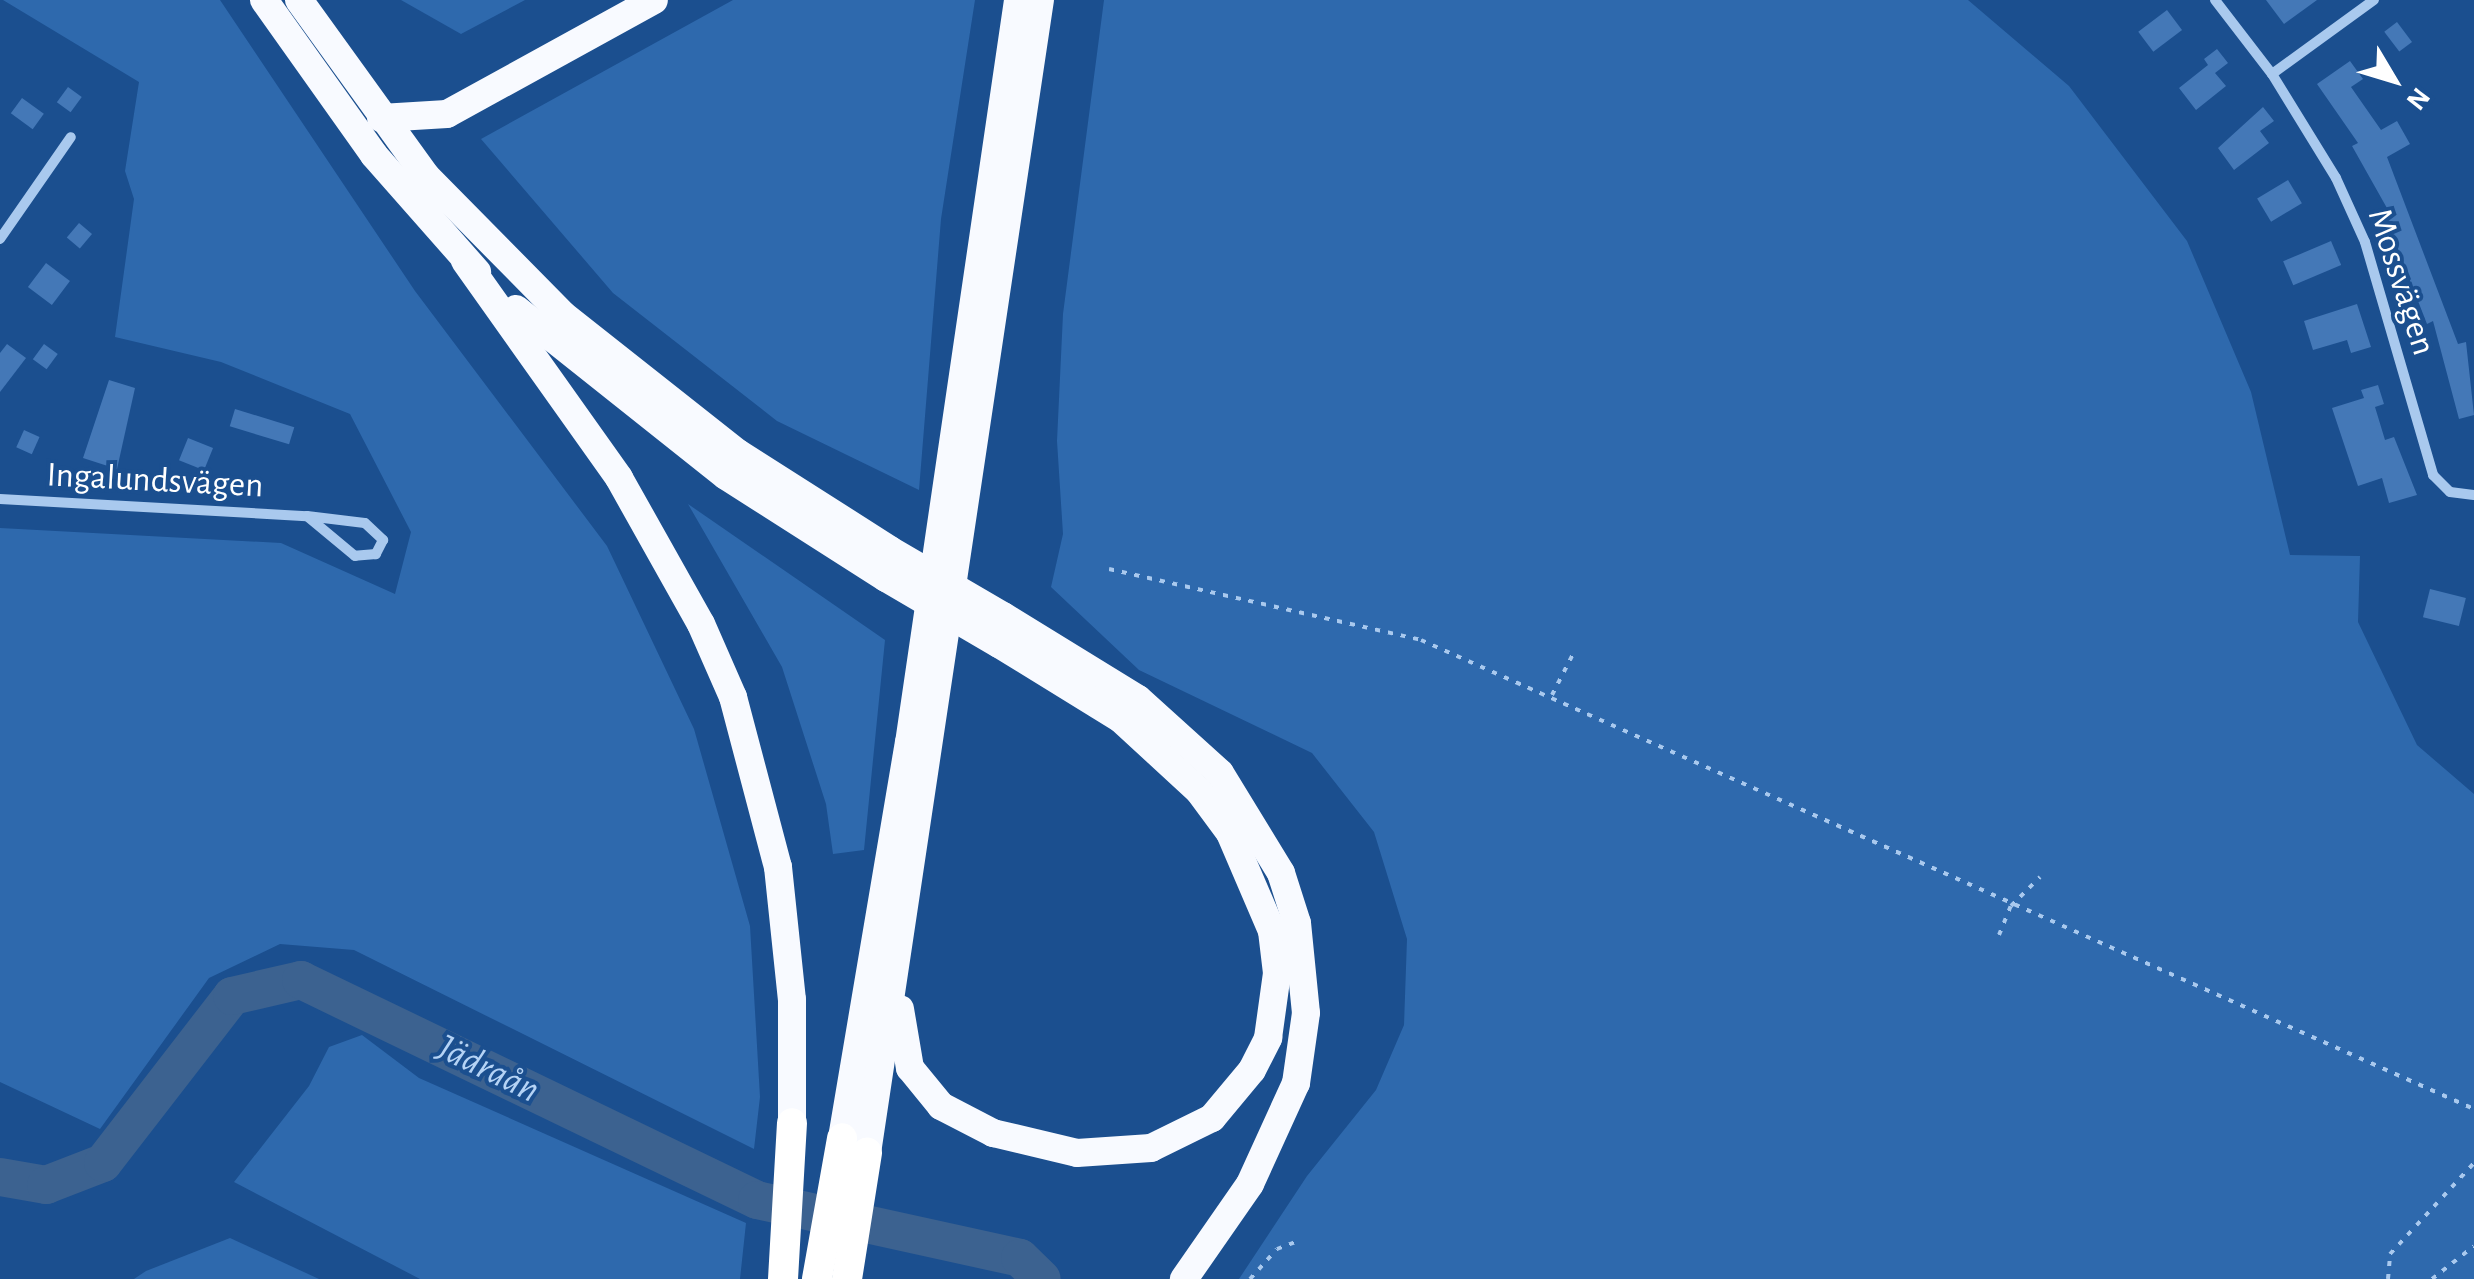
<!DOCTYPE html>
<html>
<head>
<meta charset="utf-8">
<style>
  body { margin:0 }
  #map { position:relative; width:2474px; height:1279px; overflow:hidden; background:#1b4f8f; font-family:"Alegreya Sans",sans-serif }
  div>[style] { position:absolute }
  [style*='--x'] { left:calc(var(--x)*1px); top:calc(var(--y)*1px); width:calc(var(--w)*1px); rotate:calc(var(--a)*1deg) }
  .green>* { inset:0; background:#2e69ad }
  .river>* { height:38px; margin:-19px; padding:0 19px; transform-origin:19px; border-radius:19px; background:#3c6290 }
  .building>* { inset:0; background:#4478b7; transform-origin:0 0 }
  .path>* { height:4px; margin-top:-2px; transform-origin:0; background:repeating-linear-gradient(90deg,#a9c9ee 0 5px,transparent 0 13px) }
  .minor>* { height:10px; margin:-5px; padding:0 5px; transform-origin:5px; border-radius:5px; background:#a9c9ee }
  .trunk>* { height:28px; margin:-14px; padding:0 14px; transform-origin:14px; border-radius:14px; background:#f8faff }
  .motorway>* { height:30px; margin:-15px; padding:0 15px; transform-origin:15px; border-radius:15px; background:#fff }
  .trunk-bridge>* { height:28px; margin:-14px; padding:0 14px; transform-origin:14px; border-radius:14px; background:#f8faff }
  span { translate:-50% -50%; white-space:nowrap; text-align:center; line-height:1.15; -webkit-text-stroke:8px #1b4f8f; paint-order:stroke }
  .street-label { font-size:35px; color:#fff }
  .water-label { font-size:38px; color:#b5d3f5; font-style:italic }
  .north { position:absolute; left:2344px; top:30px; width:100px; height:100px; -webkit-text-stroke:8px #1b4f8f; paint-order:stroke; rotate:128deg; font-size:28px; font-weight:700; line-height:40px; text-align:center; color:#fff }
  .north::after { content:''; display:block; margin:auto; width:35px; height:45px; background:#fff; clip-path:polygon(50% 0,100% 100%,50% 72%,0 100%) }
</style>
</head>
<body>
<div id="map">
  <div class="green">
    <i style="clip-path:polygon(3px 0,220px 0,415px 291px,607px 546px,694px 729px,750px 926px,760px 1097px,754px 1149px,354px 950px,280px 944px,209px 978px,100px 1129px,0 1082px,0 528px,281px 543px,395px 594px,411px 532px,350px 414px,221px 362px,115px 337px,134px 199px,125px 171px,139px 82px)"></i>
    <i style="clip-path:polygon(401px 0,525px 0,461px 34px)"></i>
    <i style="clip-path:polygon(733px 0,975px 0,941px 219px,919px 490px,777px 421px,613px 293px,481px 139px)"></i>
    <i style="clip-path:polygon(1104px 0,1968px 0,2069px 86px,2187px 241px,2251px 392px,2290px 555px,2360px 556px,2358px 622px,2417px 745px,2474px 794px,2474px 1279px,1239px 1279px,1307px 1176px,1376px 1090px,1404px 1025px,1407px 939px,1374px 832px,1312px 753px,1139px 670px,1051px 587px,1063px 534px,1057px 441px,1063px 314px)"></i>
    <i style="clip-path:polygon(688px 504px,885px 640px,864px 850px,833px 854px,826px 804px,782px 667px)"></i>
    <i style="clip-path:polygon(362px 1035px,419px 1078px,746px 1223px,740px 1279px,420px 1279px,234px 1182px,309px 1086px,329px 1047px)"></i>
    <i style="clip-path:polygon(230px 1238px,319px 1279px,134px 1279px,146px 1271px)"></i>
  </div>
  <div class="river">
    <i style="--x:0;--y:1177;--w:47;--a:9.9"></i>
    <i style="--x:46;--y:1185;--w:61;--a:-21.1"></i>
    <i style="--x:103;--y:1163;--w:211;--a:-52.3"></i>
    <i style="--x:232;--y:996;--w:71;--a:-13.1"></i>
    <i style="--x:301;--y:980;--w:506;--a:25.76"></i>
    <i style="--x:757;--y:1200;--w:269;--a:12.4"></i>
    <i style="--x:1020;--y:1258;--w:30;--a:44"></i>
  </div>
  <div class="building">
    <i style="clip-path:polygon(2266px 0,2317px 0,2284px 24px)"></i>
    <i style="left:2167px;top:10px;width:25px;height:36px;rotate:53deg"></i>
    <i style="left:2397px;top:22px;width:25px;height:16px;rotate:53deg"></i>
    <i style="clip-path:polygon(2217px 49px,2228px 63px,2215px 73px,2226px 86px,2196px 110px,2179px 88px,2208px 65px,2204px 59px)"></i>
    <i style="clip-path:polygon(2350px 61px,2363px 79px,2351px 87px,2381px 130px,2397px 121px,2410px 144px,2387px 157px,2458px 344px,2466px 342px,2474px 415px,2459px 419px,2433px 321px,2427px 324px,2386px 219px,2392px 217px,2352px 146px,2358px 143px,2317px 84px)"></i>
    <i style="left:68px;top:87px;width:17px;height:19px;rotate:36deg"></i>
    <i style="left:22px;top:98px;width:27px;height:19px;rotate:36deg"></i>
    <i style="clip-path:polygon(2263px 107px,2274px 121px,2260px 131px,2269px 143px,2234px 170px,2218px 148px)"></i>
    <i style="left:2288px;top:180px;width:27px;height:36px;rotate:59deg"></i>
    <i style="left:79px;top:223px;width:17px;height:19px;rotate:40deg"></i>
    <i style="left:2331px;top:241px;width:26px;height:52px;rotate:67deg"></i>
    <i style="left:46px;top:263px;width:30px;height:30px;rotate:37deg"></i>
    <i style="clip-path:polygon(2357px 304px,2371px 347px,2351px 353px,2347px 340px,2313px 350px,2304px 321px)"></i>
    <i style="clip-path:polygon(7px 344px,26px 358px,0 392px,0 353px)"></i>
    <i style="left:44px;top:344px;width:17px;height:19px;rotate:36deg"></i>
    <i style="clip-path:polygon(109px 380px,135px 388px,117px 469px,83px 458px)"></i>
    <i style="clip-path:polygon(2378px 385px,2384px 404px,2375px 407px,2385px 440px,2394px 437px,2417px 495px,2389px 503px,2382px 478px,2358px 486px,2332px 408px,2364px 398px,2361px 390px)"></i>
    <i style="left:235px;top:409px;width:62px;height:18px;rotate:17deg"></i>
    <i style="left:24px;top:430px;width:17px;height:19px;rotate:24deg"></i>
    <i style="left:188px;top:438px;width:27px;height:24px;rotate:22deg"></i>
    <i style="left:2430px;top:589px;width:37px;height:29px;rotate:14deg"></i>
  </div>
  <div class="path">
    <i style="--x:1109;--y:569;--w:320;--a:12.8"></i>
    <i style="--x:1421;--y:640;--w:1153;--a:24.01"></i>
    <i style="--x:1552;--y:695;--w:46;--a:-62.9"></i>
    <i style="--x:1999;--y:935;--w:31;--a:-68"></i>
    <i style="--x:2011;--y:906;--w:41;--a:-45"></i>
    <i style="--x:1250;--y:1279;--w:40;--a:-48"></i>
    <i style="--x:1277;--y:1249;--w:25;--a:-21"></i>
    <i style="--x:2388;--y:1279;--w:25;--a:-85"></i>
    <i style="--x:2390;--y:1254;--w:124;--a:-47.3"></i>
    <i style="--x:2432;--y:1279;--w:53;--a:-38.2"></i>
  </div>
  <div class="minor">
    <i style="--x:2215;--y:0;--w:93;--a:52.4"></i>
    <i style="--x:2272;--y:74;--w:122;--a:58.4"></i>
    <i style="--x:2336;--y:178;--w:70;--a:65.6"></i>
    <i style="--x:2365;--y:242;--w:243;--a:73.7"></i>
    <i style="--x:2433;--y:475;--w:24;--a:45"></i>
    <i style="--x:2450;--y:492;--w:24;--a:7"></i>
    <i style="--x:2272;--y:74;--w:126;--a:-36"></i>
    <i style="--x:0;--y:239;--w:124;--a:-55.2"></i>
    <i style="--x:0;--y:499;--w:307;--a:3.2"></i>
    <i style="--x:307;--y:516;--w:58;--a:6.9"></i>
    <i style="--x:365;--y:523;--w:25;--a:43"></i>
    <i style="--x:383;--y:540;--w:16;--a:117"></i>
    <i style="--x:376;--y:554;--w:21;--a:175"></i>
    <i style="--x:355;--y:556;--w:62;--a:-140.2"></i>
  </div>
  <div class="trunk">
    <i style="--x:264;--y:0;--w:190;--a:54.6"></i>
    <i style="--x:374;--y:155;--w:156;--a:48.6"></i>
    <i style="--x:299;--y:0;--w:217;--a:54.2"></i>
    <i style="--x:426;--y:176;--w:195;--a:45.4"></i>
    <i style="--x:563;--y:315;--w:223;--a:38.3"></i>
    <i style="--x:738;--y:453;--w:180;--a:32.5"></i>
    <i style="--x:381;--y:118;--w:66;--a:-3.5"></i>
    <i style="--x:447;--y:114;--w:236;--a:-28.8"></i>
    <i style="--x:465;--y:261;--w:266;--a:54.6"></i>
    <i style="--x:619;--y:478;--w:167;--a:60.7"></i>
    <i style="--x:701;--y:624;--w:80;--a:66.3"></i>
    <i style="--x:733;--y:697;--w:176;--a:75.2"></i>
    <i style="--x:778;--y:867;--w:134;--a:84"></i>
    <i style="--x:792;--y:1000;--w:123;--a:90"></i>
    <i style="--x:516;--y:309;--w:268;--a:38.5"></i>
    <i style="--x:726;--y:476;--w:190;--a:32.5"></i>
    <i style="--x:1003;--y:616;--w:158;--a:31.6"></i>
    <i style="--x:1138;--y:699;--w:110;--a:42.1"></i>
    <i style="--x:1220;--y:773;--w:117;--a:58.6"></i>
    <i style="--x:1281;--y:873;--w:52;--a:72.3"></i>
    <i style="--x:1297;--y:923;--w:90;--a:84.3"></i>
    <i style="--x:1306;--y:1013;--w:71;--a:98.1"></i>
    <i style="--x:1296;--y:1083;--w:111;--a:114.5"></i>
    <i style="--x:1250;--y:1184;--w:116;--a:124.8"></i>
    <i style="--x:900;--y:1009;--w:60;--a:80.4"></i>
    <i style="--x:910;--y:1068;--w:49;--a:50.8"></i>
    <i style="--x:941;--y:1106;--w:59;--a:27.4"></i>
    <i style="--x:993;--y:1133;--w:86;--a:13.4"></i>
    <i style="--x:1077;--y:1153;--w:74;--a:-3.9"></i>
    <i style="--x:1151;--y:1148;--w:68;--a:-26.2"></i>
    <i style="--x:1212;--y:1118;--w:62;--a:-50.2"></i>
    <i style="--x:1252;--y:1070;--w:36;--a:-63"></i>
    <i style="--x:1268;--y:1038;--w:66;--a:-82.1"></i>
    <i style="--x:1277;--y:973;--w:42;--a:-96.8"></i>
    <i style="--x:1272;--y:931;--w:107;--a:-113.2"></i>
    <i style="--x:1230;--y:833;--w:52;--a:-126.4"></i>
    <i style="--x:1199;--y:791;--w:106;--a:-137.3"></i>
    <i style="--x:1121;--y:719;--w:143;--a:-148.4"></i>
    <i style="--x:842;--y:1138;--w:401;--a:-80.4"></i>
    <i style="--x:909;--y:743;--w:751;--a:-81.65"></i>
    <i style="--x:867;--y:1153;--w:1166;--a:-81.47"></i>
  </div>
  <div class="motorway">
    <i style="--x:783;--y:1279;--w:156;--a:-86.7"></i>
    <i style="--x:817;--y:1279;--w:143;--a:-79.9"></i>
    <i style="--x:847;--y:1279;--w:128;--a:-81"></i>
  </div>
  <div class="trunk-bridge">
    <i style="--x:890;--y:550;--w:131;--a:30.3"></i>
    <i style="--x:886;--y:578;--w:131;--a:30.3"></i>
  </div>
  <div class="street-label">
    <span style="left:2401px;top:282px;rotate:72deg">Mossvägen</span>
    <span style="left:155px;top:481px;rotate:3deg">Ingalundsvägen</span>
  </div>
  <div class="water-label">
    <span style="left:488px;top:1070px;rotate:26deg">Jädraån</span>
  </div>
  <div class="north">N</div>
</div>
</body>
</html>
